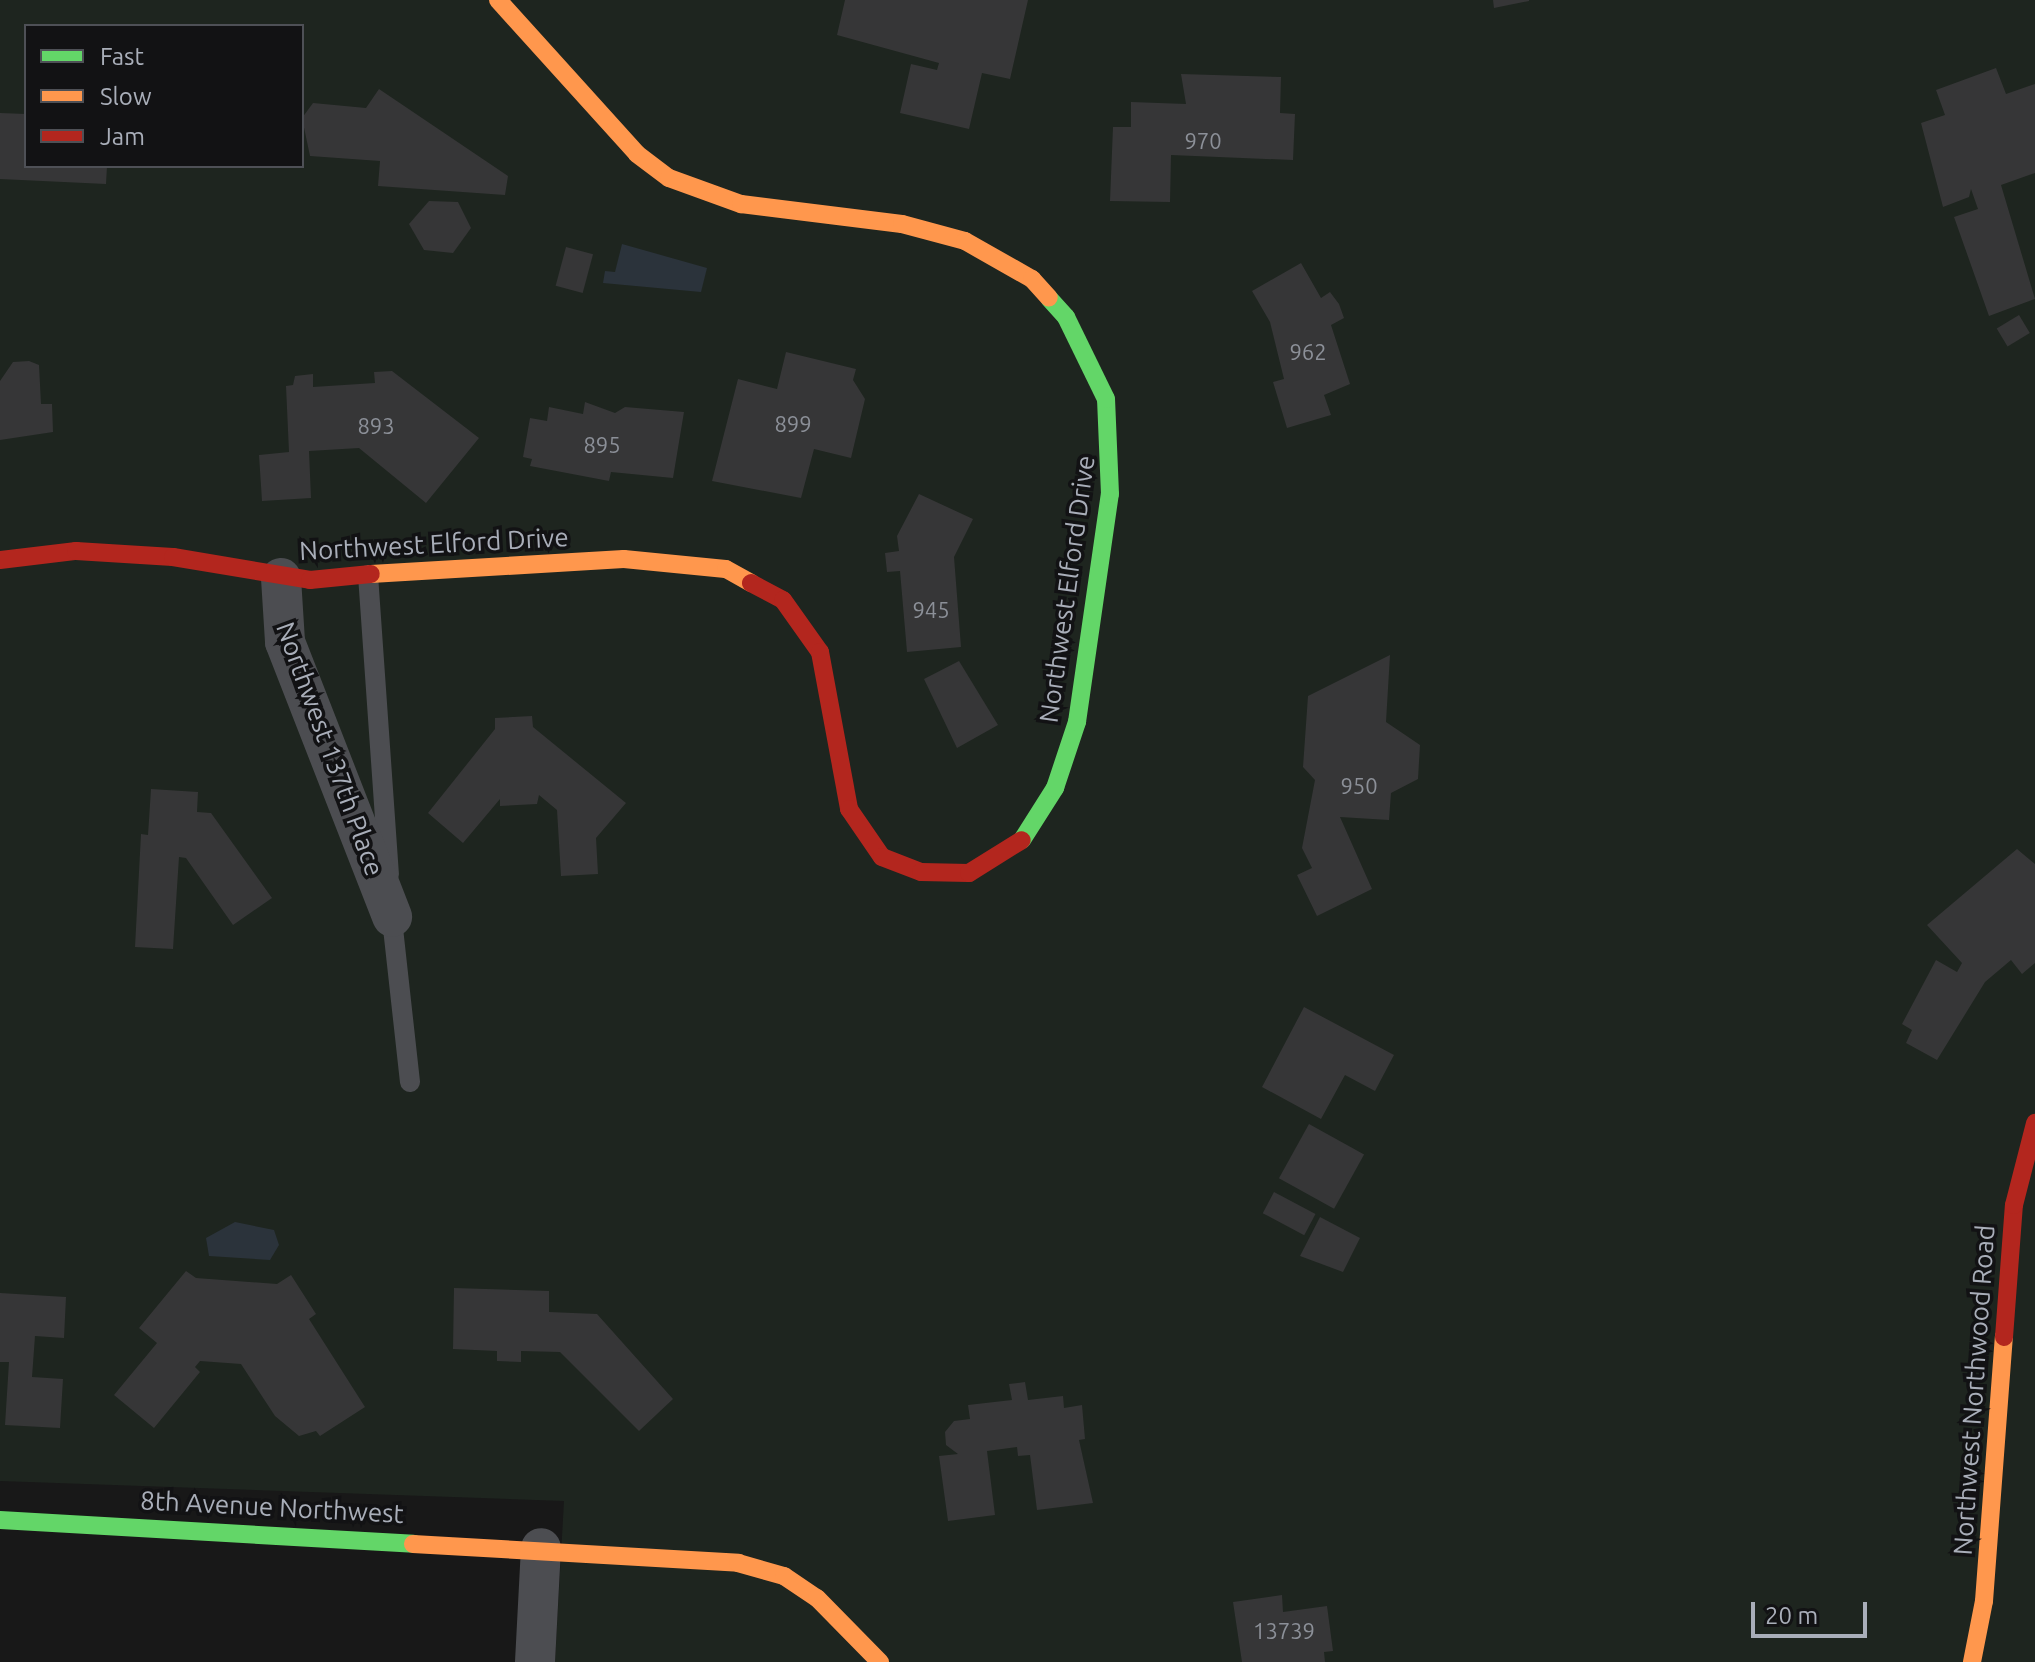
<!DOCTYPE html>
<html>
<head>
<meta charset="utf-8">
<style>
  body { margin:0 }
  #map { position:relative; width:2035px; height:1662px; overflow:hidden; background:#181818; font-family:Ubuntu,sans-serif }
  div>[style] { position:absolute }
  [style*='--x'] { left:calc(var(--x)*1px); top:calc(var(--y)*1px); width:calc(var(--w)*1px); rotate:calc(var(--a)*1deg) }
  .green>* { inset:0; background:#1e251f }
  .water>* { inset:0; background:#2b333b }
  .building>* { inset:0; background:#363637; transform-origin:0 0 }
  .lane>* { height:20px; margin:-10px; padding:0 10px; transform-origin:10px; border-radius:10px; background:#4c4d51 }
  .street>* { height:40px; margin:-20px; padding:0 20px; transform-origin:20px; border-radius:20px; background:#4c4d51 }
  .fast>* { height:18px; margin:-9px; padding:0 9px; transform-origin:9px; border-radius:9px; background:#63d668 }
  .slow>* { height:18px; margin:-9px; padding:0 9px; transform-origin:9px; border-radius:9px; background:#ff974d }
  .jam>* { height:18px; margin:-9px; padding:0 9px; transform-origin:9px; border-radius:9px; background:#b3261e }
  span { translate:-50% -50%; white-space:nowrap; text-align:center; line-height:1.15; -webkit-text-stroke:7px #121214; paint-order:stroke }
  .number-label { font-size:22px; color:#8c9098 }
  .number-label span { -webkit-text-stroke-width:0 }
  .street-label { font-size:26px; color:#a9aeb9 }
  .legend { position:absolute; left:24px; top:24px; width:280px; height:144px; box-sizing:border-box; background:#121214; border:2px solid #4e5056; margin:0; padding:10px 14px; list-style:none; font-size:24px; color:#a9aeb9 }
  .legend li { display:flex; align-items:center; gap:16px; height:40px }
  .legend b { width:40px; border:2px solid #4e5056 }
  .scale { position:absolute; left:1751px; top:1602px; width:116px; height:36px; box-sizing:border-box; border:4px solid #a9aeb9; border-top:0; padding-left:10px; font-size:24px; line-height:28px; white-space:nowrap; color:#a9aeb9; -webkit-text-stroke:6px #121214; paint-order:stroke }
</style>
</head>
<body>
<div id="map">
  <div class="green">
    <i style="clip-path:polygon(evenodd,0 0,2035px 0,2035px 1662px,555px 1662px,564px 1501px,0 1481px,0 0,26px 26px,302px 26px,302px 166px,26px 166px,26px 26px)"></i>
  </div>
  <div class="water">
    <i style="clip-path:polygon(622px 244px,707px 268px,701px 292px,603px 283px,605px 271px,615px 272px)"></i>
    <i style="clip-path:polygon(235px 1222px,274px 1230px,279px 1245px,270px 1260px,209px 1256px,206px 1238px)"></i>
  </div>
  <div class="building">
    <i style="clip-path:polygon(845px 0,1028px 0,1010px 79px,982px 73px,969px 129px,900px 113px,911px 64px,937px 70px,939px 63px,837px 35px)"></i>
    <i style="clip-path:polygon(1493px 0,1529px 0,1529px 1px,1494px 8px)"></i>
    <i style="clip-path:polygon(1996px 68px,2006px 94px,2035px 84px,2035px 173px,2001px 185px,2035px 299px,1989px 316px,1954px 217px,1978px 209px,1971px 189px,1969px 197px,1943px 207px,1921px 123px,1945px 115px,1936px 90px)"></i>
    <i style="clip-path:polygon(1181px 74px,1281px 77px,1280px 113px,1295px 114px,1293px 160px,1171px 155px,1170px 202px,1110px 201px,1113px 127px,1131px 127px,1131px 102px,1186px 104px)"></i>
    <i style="clip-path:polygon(379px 89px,508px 176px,505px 195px,378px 186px,380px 161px,310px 156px,302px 118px,313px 103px,366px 108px)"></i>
    <i style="clip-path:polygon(0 113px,26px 114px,26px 166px,107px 166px,106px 184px,0 179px)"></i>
    <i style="clip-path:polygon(429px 201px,458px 202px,471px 228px,453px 253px,424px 250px,409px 224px)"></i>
    <i style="left:566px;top:247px;width:28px;height:40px;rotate:15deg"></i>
    <i style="clip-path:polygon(1301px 263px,1321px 298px,1330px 292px,1339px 304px,1344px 318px,1331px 325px,1350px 384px,1324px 395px,1331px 415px,1287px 428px,1273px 382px,1284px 379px,1270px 322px,1252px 291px)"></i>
    <i style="left:2019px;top:315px;width:21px;height:26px;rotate:59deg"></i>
    <i style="clip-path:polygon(786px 352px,856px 369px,853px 380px,865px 399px,851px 458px,814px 449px,801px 498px,712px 481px,738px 379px,777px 389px)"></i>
    <i style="clip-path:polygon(29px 361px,39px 365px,41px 404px,52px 404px,53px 432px,0 440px,0 381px,13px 362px)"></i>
    <i style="clip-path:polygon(392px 371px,479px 438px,426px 503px,359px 448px,309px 451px,311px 498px,262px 501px,259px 455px,289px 452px,286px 386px,293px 385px,295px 376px,313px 374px,313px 387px,375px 383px,374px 372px)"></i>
    <i style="clip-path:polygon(585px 402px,615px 413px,625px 407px,684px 412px,673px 478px,611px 472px,609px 481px,530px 466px,532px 459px,523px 457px,530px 418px,547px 421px,549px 407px,583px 414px)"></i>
    <i style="clip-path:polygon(919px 494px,973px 519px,954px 557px,961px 647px,907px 652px,900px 571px,887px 572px,885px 553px,899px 551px,897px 536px)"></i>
    <i style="clip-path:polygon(1390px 655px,1386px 722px,1420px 745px,1418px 779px,1391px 793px,1389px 820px,1340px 817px,1372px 889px,1317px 916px,1297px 875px,1312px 868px,1302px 848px,1315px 780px,1303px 767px,1308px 696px)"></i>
    <i style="clip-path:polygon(959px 661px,998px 725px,957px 748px,924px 679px)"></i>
    <i style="clip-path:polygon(532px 716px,533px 727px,626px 803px,596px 838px,598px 874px,561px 876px,557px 810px,539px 795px,537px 804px,500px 806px,500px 799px,463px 843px,428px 813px,495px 729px,495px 718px)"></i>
    <i style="clip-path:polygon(151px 789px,198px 792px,197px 812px,211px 813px,272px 898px,233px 925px,186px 858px,179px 857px,173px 949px,135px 947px,141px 834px,148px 835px)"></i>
    <i style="clip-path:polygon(2017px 849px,2035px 864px,2035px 963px,2022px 974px,2011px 960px,1985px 982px,1937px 1060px,1906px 1043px,1912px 1030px,1902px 1024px,1936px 960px,1957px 972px,1962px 963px,1927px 925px)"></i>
    <i style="clip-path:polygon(1304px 1007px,1394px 1055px,1375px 1091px,1345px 1075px,1321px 1119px,1262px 1087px)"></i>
    <i style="left:1309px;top:1124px;width:63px;height:62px;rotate:29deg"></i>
    <i style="left:1274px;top:1192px;width:47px;height:24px;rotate:28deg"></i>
    <i style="clip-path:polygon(1320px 1217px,1360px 1238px,1343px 1272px,1300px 1256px)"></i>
    <i style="clip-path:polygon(186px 1271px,196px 1278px,277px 1284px,291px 1275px,316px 1314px,309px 1319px,365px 1407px,320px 1436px,316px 1431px,299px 1436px,275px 1416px,241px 1364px,200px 1361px,195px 1367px,200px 1372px,154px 1428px,114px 1395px,157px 1343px,139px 1328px)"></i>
    <i style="clip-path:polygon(454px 1288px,549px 1291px,549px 1312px,597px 1314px,673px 1399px,639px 1431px,560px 1352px,521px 1351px,521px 1362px,497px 1361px,497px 1351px,453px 1349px)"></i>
    <i style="clip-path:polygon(0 1293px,66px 1297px,64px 1338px,35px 1336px,32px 1377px,63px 1379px,60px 1428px,5px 1425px,9px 1362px,0 1362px)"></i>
    <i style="clip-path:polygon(1025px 1382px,1028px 1400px,1063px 1396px,1064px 1408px,1082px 1405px,1085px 1439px,1079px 1440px,1093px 1503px,1037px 1510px,1030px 1455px,1018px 1456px,1017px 1447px,987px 1451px,995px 1515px,948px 1521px,939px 1456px,958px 1454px,946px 1445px,945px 1432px,954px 1421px,970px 1419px,968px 1405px,1012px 1400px,1009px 1384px)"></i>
    <i style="clip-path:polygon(1282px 1595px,1283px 1612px,1327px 1606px,1333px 1651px,1324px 1652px,1325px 1662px,1242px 1662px,1233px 1602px)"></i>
  </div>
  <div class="lane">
    <i style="--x:368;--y:575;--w:300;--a:86"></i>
    <i style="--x:391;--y:910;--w:173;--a:83.7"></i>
  </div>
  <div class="street">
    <i style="--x:281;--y:578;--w:64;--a:86.4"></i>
    <i style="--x:285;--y:642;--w:295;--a:68.7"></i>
    <i style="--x:535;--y:1662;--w:114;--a:-87"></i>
  </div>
  <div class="fast">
    <i style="--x:1022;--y:840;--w:62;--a:-57.6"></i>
    <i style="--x:1055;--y:788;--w:70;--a:-71.6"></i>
    <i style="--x:1077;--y:722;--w:230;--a:-81.8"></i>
    <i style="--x:1110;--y:494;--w:95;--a:-92.4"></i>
    <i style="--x:1106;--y:399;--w:91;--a:-116"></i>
    <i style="--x:1066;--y:317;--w:25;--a:-132"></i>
    <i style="--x:0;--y:1520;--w:414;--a:3.3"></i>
  </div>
  <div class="slow">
    <i style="--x:498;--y:0;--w:207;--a:47.9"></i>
    <i style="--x:637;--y:154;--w:40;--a:37"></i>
    <i style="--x:669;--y:178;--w:77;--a:19.9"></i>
    <i style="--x:741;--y:204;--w:162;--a:7.1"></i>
    <i style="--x:902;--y:224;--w:65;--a:15.1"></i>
    <i style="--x:965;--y:241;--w:77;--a:29.6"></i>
    <i style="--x:1032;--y:279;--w:25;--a:48"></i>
    <i style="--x:371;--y:574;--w:253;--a:-3.4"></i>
    <i style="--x:624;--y:559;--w:102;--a:5.6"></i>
    <i style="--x:726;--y:569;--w:29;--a:29"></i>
    <i style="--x:413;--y:1544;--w:326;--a:3.3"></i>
    <i style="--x:738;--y:1563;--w:48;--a:15.8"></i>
    <i style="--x:784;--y:1576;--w:40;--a:34"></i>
    <i style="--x:817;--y:1598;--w:90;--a:45.5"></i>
    <i style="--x:1972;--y:1662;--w:62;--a:-78.9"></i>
    <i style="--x:1984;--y:1601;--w:265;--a:-85.7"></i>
  </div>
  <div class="jam">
    <i style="--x:0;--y:560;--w:77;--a:-6.8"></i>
    <i style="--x:76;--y:551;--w:97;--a:3.5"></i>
    <i style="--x:173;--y:557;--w:139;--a:9.5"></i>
    <i style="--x:310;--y:580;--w:61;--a:-5.6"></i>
    <i style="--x:751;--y:583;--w:36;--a:28"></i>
    <i style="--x:783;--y:600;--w:64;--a:54.6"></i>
    <i style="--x:820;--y:652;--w:160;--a:79.5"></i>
    <i style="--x:849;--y:809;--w:58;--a:55.5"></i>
    <i style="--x:882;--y:857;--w:42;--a:21"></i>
    <i style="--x:921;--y:872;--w:48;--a:1.2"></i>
    <i style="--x:969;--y:873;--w:62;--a:-31.9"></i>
    <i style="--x:2004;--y:1337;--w:132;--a:-85.7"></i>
    <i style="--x:2014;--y:1205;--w:85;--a:-75.6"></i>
  </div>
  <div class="number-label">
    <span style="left:1203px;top:141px">970</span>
    <span style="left:1308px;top:352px">962</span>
    <span style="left:793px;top:424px">899</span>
    <span style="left:376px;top:426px">893</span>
    <span style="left:602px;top:445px">895</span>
    <span style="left:931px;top:610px">945</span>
    <span style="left:1359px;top:786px">950</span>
    <span style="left:1284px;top:1631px">13739</span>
  </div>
  <div class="street-label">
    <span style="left:434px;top:544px;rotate:-3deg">Northwest Elford Drive</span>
    <span style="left:1067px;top:589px;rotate:-82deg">Northwest Elford Drive</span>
    <span style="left:330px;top:749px;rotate:70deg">Northwest 137th Place</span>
    <span style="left:1974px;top:1390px;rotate:-86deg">Northwest Northwood Road</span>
    <span style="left:272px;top:1507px;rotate:3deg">8th Avenue Northwest</span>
  </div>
  <ul class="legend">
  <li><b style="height:10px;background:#63d668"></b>Fast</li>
  <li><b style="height:10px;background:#ff974d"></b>Slow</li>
  <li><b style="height:10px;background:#b3261e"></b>Jam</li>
  </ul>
  <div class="scale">20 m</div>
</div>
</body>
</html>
